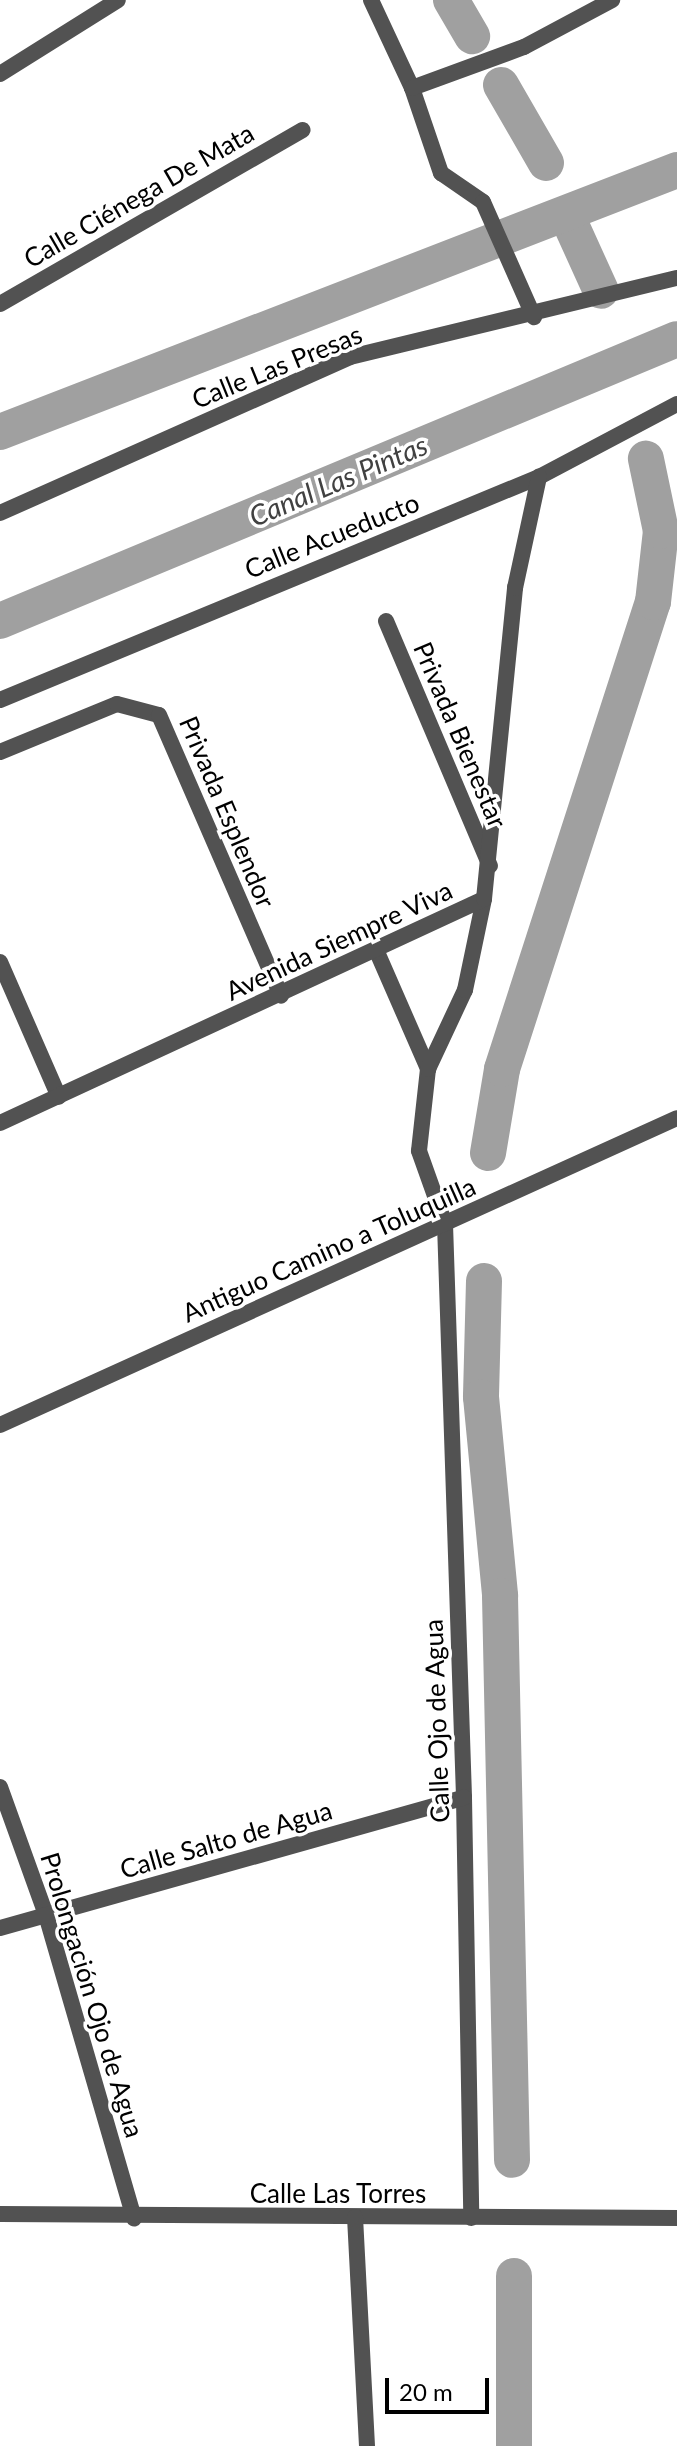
<!DOCTYPE html>
<html>
<head>
<meta charset="utf-8">
<style>
  body { margin:0 }
  #map { position:relative; width:677px; height:2446px; overflow:hidden; background:#fff; font-family:Lato,sans-serif }
  div>[style] { position:absolute }
  [style*='--x'] { left:calc(var(--x)*1px); top:calc(var(--y)*1px); width:calc(var(--w)*1px); rotate:calc(var(--a)*1deg) }
  .canal>* { height:36px; margin:-18px; padding:0 18px; transform-origin:18px; border-radius:18px; background:#a0a0a0 }
  .minor>* { height:16px; margin:-8px; padding:0 8px; transform-origin:8px; border-radius:8px; background:#525252 }
  .tertiary>* { height:16px; margin:-8px; padding:0 8px; transform-origin:8px; border-radius:8px; background:#525252 }
  span { translate:-50% -50%; white-space:nowrap; text-align:center; line-height:1.15; -webkit-text-stroke:7px #fff; paint-order:stroke }
  .street-label { font-size:26px; color:#000 }
  .water-label { font-size:28px; color:#414141; font-style:italic }
  .scale { position:absolute; left:385px; top:2378px; width:104px; height:36px; box-sizing:border-box; border:4px solid #000; border-top:0; padding-left:10px; font-size:24px; line-height:28px; white-space:nowrap; color:#000; -webkit-text-stroke:6px #fff; paint-order:stroke }
</style>
</head>
<body>
<div id="map">
  <div class="canal">
    <i style="--x:451;--y:0;--w:42;--a:59.7"></i>
    <i style="--x:501;--y:85;--w:90;--a:60"></i>
    <i style="--x:572;--y:227;--w:70;--a:65.6"></i>
    <i style="--x:0;--y:432;--w:726;--a:-21.16"></i>
    <i style="--x:0;--y:621;--w:733;--a:-22.61"></i>
    <i style="--x:488;--y:1153;--w:85;--a:-80.5"></i>
    <i style="--x:502;--y:1069;--w:491;--a:-72.1"></i>
    <i style="--x:653;--y:602;--w:71;--a:-83.6"></i>
    <i style="--x:661;--y:531;--w:74;--a:-101.8"></i>
    <i style="--x:484;--y:1281;--w:116;--a:91.5"></i>
    <i style="--x:481;--y:1397;--w:200;--a:84.5"></i>
    <i style="--x:500;--y:1596;--w:564;--a:88.78"></i>
    <i style="--x:514;--y:2276;--w:170;--a:90"></i>
  </div>
  <div class="minor">
    <i style="--x:371;--y:0;--w:97;--a:65"></i>
    <i style="--x:412;--y:88;--w:90;--a:71.2"></i>
    <i style="--x:441;--y:173;--w:51;--a:34.6"></i>
    <i style="--x:483;--y:202;--w:126;--a:66.1"></i>
    <i style="--x:0;--y:74;--w:139;--a:-32.1"></i>
    <i style="--x:412;--y:88;--w:119;--a:-20.1"></i>
    <i style="--x:524;--y:47;--w:100;--a:-28.1"></i>
    <i style="--x:0;--y:304;--w:349;--a:-29.9"></i>
    <i style="--x:0;--y:513;--w:383;--a:-24"></i>
    <i style="--x:350;--y:357;--w:336;--a:-13.6"></i>
    <i style="--x:386;--y:621;--w:266;--a:67"></i>
    <i style="--x:0;--y:700;--w:583;--a:-22.48"></i>
    <i style="--x:539;--y:477;--w:156;--a:-27.9"></i>
    <i style="--x:0;--y:752;--w:126;--a:-22.3"></i>
    <i style="--x:117;--y:704;--w:43;--a:14.7"></i>
    <i style="--x:159;--y:715;--w:306;--a:66.5"></i>
    <i style="--x:377;--y:952;--w:128;--a:66.4"></i>
    <i style="--x:428;--y:1069;--w:82;--a:96.3"></i>
    <i style="--x:419;--y:1151;--w:77;--a:70.4"></i>
    <i style="--x:445;--y:1224;--w:574;--a:88.1"></i>
    <i style="--x:464;--y:1798;--w:420;--a:89"></i>
    <i style="--x:0;--y:962;--w:147;--a:66.4"></i>
    <i style="--x:428;--y:1069;--w:87;--a:-64.9"></i>
    <i style="--x:465;--y:990;--w:93;--a:-78.2"></i>
    <i style="--x:0;--y:1123;--w:533;--a:-24.84"></i>
    <i style="--x:484;--y:899;--w:313;--a:-84.3"></i>
    <i style="--x:515;--y:588;--w:114;--a:-77.8"></i>
    <i style="--x:0;--y:1787;--w:136;--a:70.2"></i>
    <i style="--x:46;--y:1915;--w:316;--a:73.8"></i>
    <i style="--x:0;--y:1928;--w:482;--a:-15.7"></i>
    <i style="--x:0;--y:2214;--w:677;--a:0.34"></i>
    <i style="--x:355;--y:2217;--w:229;--a:87"></i>
  </div>
  <div class="tertiary">
    <i style="--x:0;--y:1425;--w:743;--a:-24.39"></i>
  </div>
  <div class="street-label">
    <span style="left:139px;top:196px;rotate:-30deg">Calle Ciénega De Mata</span>
    <span style="left:277px;top:367px;rotate:-22deg">Calle Las Presas</span>
    <span style="left:332px;top:536px;rotate:-22deg">Calle Acueducto</span>
    <span style="left:460px;top:735px;rotate:67deg">Privada Bienestar</span>
    <span style="left:227px;top:812px;rotate:67deg">Privada Esplendor</span>
    <span style="left:339px;top:941px;rotate:-25deg">Avenida Siempre Viva</span>
    <span style="left:329px;top:1250px;rotate:-24deg">Antiguo Camino a Toluquilla</span>
    <span style="left:437px;top:1721px;rotate:-92deg">Calle Ojo de Agua</span>
    <span style="left:226px;top:1840px;rotate:-16deg">Calle Salto de Agua</span>
    <span style="left:92px;top:1995px;rotate:73deg">Prolongación Ojo de Agua</span>
    <span style="left:338px;top:2194px">Calle Las Torres</span>
  </div>
  <div class="water-label">
    <span style="left:338px;top:480px;rotate:-23deg">Canal Las Pintas</span>
  </div>
  <div class="scale">20 m</div>
</div>
</body>
</html>
